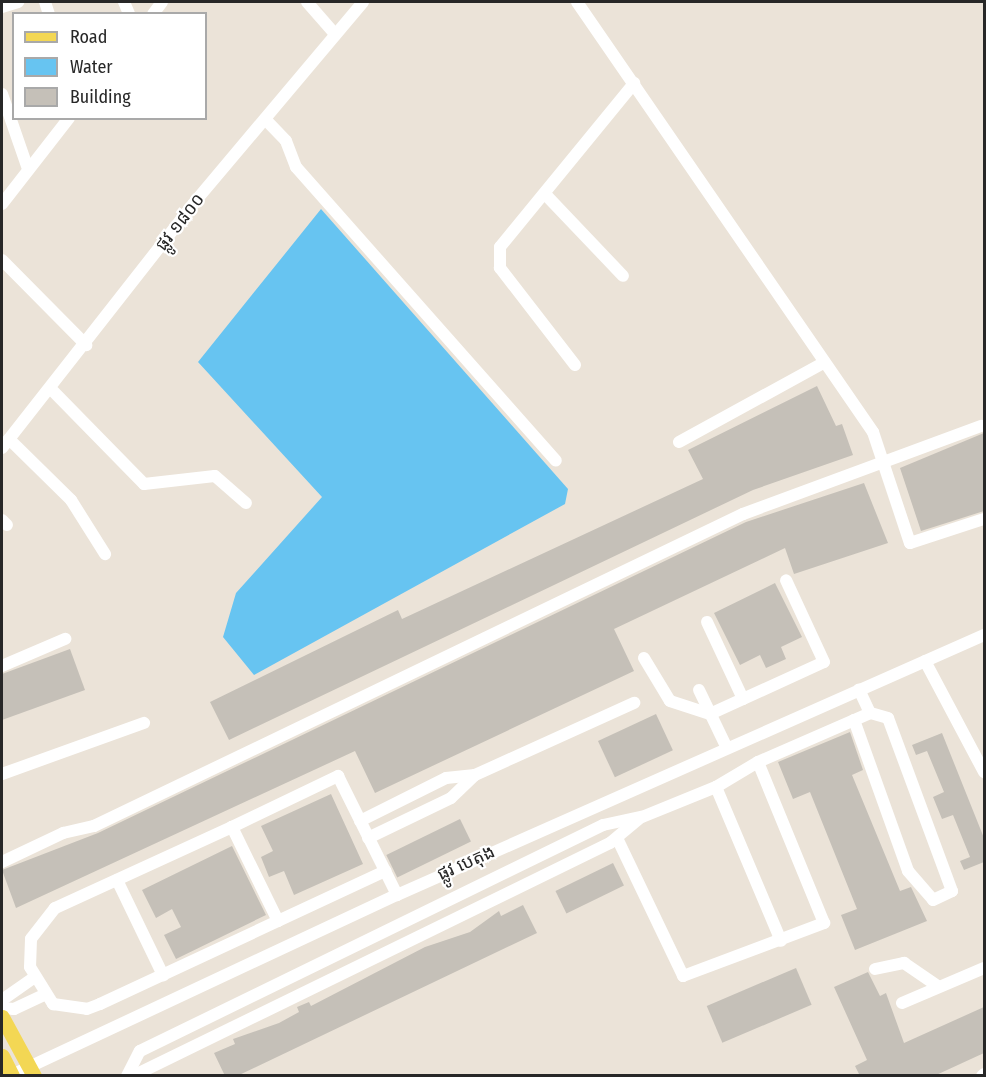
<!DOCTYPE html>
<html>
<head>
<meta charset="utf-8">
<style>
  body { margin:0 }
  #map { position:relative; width:986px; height:1077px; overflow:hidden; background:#ebe3d8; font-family:"Fira Sans Condensed","Noto Sans Khmer",sans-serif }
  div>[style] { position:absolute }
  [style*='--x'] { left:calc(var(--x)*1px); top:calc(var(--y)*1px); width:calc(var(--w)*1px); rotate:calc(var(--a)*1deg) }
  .water>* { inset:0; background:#67c4f1 }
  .building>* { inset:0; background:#c5c0b8; transform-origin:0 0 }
  .minor>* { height:12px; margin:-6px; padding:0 6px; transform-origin:6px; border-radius:6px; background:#fff }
  .major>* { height:15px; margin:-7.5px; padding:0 7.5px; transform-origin:7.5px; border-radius:7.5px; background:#f3d754 }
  span { translate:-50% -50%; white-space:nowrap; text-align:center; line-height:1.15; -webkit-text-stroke:4.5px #fff; paint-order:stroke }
  .street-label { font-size:18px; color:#272727 }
  .frame { position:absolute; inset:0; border:3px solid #272727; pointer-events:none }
  .legend { position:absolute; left:12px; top:12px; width:195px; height:108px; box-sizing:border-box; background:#fff; border:2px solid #a9a9a9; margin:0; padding:8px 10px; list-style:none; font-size:18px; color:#272727 }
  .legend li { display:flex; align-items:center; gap:12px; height:30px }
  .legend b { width:30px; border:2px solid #a9a9a9 }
</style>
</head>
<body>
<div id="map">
  <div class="water">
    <i style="clip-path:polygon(321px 209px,568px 489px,565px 504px,254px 675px,223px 637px,236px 593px,322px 497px,198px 362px)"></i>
  </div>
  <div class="building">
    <i style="clip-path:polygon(817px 386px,836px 426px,842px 424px,853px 455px,753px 490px,229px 740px,210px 702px,398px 610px,402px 619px,703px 479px,688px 450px)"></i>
    <i style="clip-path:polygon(984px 433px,984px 511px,921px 531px,900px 468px)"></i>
    <i style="clip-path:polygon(864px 483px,888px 543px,794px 574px,785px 548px,614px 629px,634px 671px,375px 793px,355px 751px,16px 908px,2px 870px,98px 833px,746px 522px)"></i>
    <i style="clip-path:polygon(775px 583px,802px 637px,781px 647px,786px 659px,766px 668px,760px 655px,740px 665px,714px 613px)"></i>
    <i style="clip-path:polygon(70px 649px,85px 690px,2px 720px,2px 674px)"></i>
    <i style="left:656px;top:714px;width:40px;height:64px;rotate:65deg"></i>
    <i style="clip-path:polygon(850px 732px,863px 770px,852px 775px,900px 891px,911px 887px,927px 921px,855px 950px,841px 915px,857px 909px,810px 792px,793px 799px,778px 762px)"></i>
    <i style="clip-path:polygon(942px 733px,984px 838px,984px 862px,964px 870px,960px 861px,970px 857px,953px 815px,942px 819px,933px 797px,944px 792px,927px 751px,916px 755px,912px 745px)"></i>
    <i style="clip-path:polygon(331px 794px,363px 864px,294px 895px,284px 871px,269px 877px,261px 857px,273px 851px,261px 826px)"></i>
    <i style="left:460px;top:819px;width:25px;height:82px;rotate:64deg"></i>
    <i style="clip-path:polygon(232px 846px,266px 915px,176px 959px,164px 935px,181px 927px,172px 909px,156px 918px,142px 890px)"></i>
    <i style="left:613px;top:863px;width:25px;height:64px;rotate:64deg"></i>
    <i style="clip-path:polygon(523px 905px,537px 933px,237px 1076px,225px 1076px,214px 1053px,235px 1044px,233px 1039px,279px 1023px,299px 1012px,297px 1007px,309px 1002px,311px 1006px,425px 947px,470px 932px,499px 911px,501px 916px)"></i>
    <i style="left:796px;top:968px;width:40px;height:97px;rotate:67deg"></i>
    <i style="clip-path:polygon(868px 972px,880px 996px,886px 993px,904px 1043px,984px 1007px,984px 1053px,934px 1076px,860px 1076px,855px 1066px,867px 1060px,834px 987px)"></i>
  </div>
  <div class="minor">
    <i style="--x:45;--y:2;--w:13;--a:72"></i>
    <i style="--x:124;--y:2;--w:13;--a:67"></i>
    <i style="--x:307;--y:2;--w:41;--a:48.9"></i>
    <i style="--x:577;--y:2;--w:522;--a:55.46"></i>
    <i style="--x:873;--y:432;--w:117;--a:71.6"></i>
    <i style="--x:910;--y:543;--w:78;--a:-18"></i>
    <i style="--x:2;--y:7;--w:17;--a:-17"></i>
    <i style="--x:153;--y:14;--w:15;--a:-53"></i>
    <i style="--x:2;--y:94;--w:79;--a:70.9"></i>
    <i style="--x:265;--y:119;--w:30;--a:46"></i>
    <i style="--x:286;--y:141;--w:28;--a:69"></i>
    <i style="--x:296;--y:167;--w:392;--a:48.5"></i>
    <i style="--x:545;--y:194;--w:113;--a:46.4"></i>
    <i style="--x:2;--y:204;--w:109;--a:-52.1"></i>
    <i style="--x:2;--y:260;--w:120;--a:45.3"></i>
    <i style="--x:575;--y:365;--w:123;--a:-127.7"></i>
    <i style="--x:500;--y:268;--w:21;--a:-90"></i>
    <i style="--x:500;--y:247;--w:212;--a:-50.7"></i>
    <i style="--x:51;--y:389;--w:133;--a:45.6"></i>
    <i style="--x:144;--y:484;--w:71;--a:-6.4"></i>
    <i style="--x:215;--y:476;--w:41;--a:41.1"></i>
    <i style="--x:9;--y:439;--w:87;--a:44.5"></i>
    <i style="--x:71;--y:500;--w:64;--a:57.8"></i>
    <i style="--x:679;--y:442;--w:166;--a:-28.7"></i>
    <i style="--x:2;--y:448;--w:310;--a:-51.9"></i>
    <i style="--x:193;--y:204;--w:264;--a:-49.9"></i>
    <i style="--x:2;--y:520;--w:7;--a:45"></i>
    <i style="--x:707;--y:622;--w:85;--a:64.9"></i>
    <i style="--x:644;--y:658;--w:50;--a:58.8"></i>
    <i style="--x:670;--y:701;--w:42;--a:18"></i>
    <i style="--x:710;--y:714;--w:125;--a:-24.5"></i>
    <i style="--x:824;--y:662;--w:90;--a:-114.9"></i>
    <i style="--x:925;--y:661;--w:126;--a:62"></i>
    <i style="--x:2;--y:666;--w:69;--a:-23.2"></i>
    <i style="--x:699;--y:690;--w:62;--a:64.3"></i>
    <i style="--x:854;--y:720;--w:160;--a:70.3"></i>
    <i style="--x:908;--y:871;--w:38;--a:49"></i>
    <i style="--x:933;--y:900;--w:21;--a:-25"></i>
    <i style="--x:952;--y:891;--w:184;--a:-110.3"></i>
    <i style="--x:888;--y:718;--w:19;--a:-164"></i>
    <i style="--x:2;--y:774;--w:151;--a:-19.8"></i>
    <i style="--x:716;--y:787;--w:167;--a:67.1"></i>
    <i style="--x:360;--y:821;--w:96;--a:-26.6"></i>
    <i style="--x:446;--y:778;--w:29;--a:-6"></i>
    <i style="--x:475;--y:775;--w:175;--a:-24.4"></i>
    <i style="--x:232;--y:827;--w:118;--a:-25.7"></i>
    <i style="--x:338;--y:776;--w:133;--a:63.6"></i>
    <i style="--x:368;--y:838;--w:92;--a:-25.7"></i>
    <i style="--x:451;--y:798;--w:33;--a:-44"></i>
    <i style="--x:617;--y:838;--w:153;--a:64.4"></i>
    <i style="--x:683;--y:976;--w:151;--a:-20.6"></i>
    <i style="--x:824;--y:923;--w:174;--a:-112.3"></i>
    <i style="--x:2;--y:862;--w:68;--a:-25.4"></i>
    <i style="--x:63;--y:833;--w:32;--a:-13"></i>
    <i style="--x:94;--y:826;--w:720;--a:-25.68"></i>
    <i style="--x:743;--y:514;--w:254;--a:-20.3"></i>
    <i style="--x:117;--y:880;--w:106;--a:64.2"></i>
    <i style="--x:278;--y:921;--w:105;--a:-116.1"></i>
    <i style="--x:232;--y:827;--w:195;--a:155.4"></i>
    <i style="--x:55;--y:908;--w:39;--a:128"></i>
    <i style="--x:31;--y:939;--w:28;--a:92"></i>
    <i style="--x:30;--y:967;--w:44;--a:58.1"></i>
    <i style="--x:53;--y:1004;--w:34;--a:8"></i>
    <i style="--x:87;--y:1009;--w:14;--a:-21"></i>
    <i style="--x:100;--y:1004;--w:315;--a:-25"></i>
    <i style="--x:875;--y:969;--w:30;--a:-12"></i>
    <i style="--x:904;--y:963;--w:42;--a:34.4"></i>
    <i style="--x:2;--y:1000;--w:39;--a:-35"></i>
    <i style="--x:902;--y:1003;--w:89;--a:-23.1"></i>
    <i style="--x:2;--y:1008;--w:12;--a:5"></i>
    <i style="--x:14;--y:1009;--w:33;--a:-25"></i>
    <i style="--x:12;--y:1075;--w:425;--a:-25.1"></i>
    <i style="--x:397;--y:895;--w:642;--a:-23.89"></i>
    <i style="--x:127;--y:1076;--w:28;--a:-63"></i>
    <i style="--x:140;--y:1051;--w:515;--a:-26.02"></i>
    <i style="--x:603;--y:825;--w:40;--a:-12"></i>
    <i style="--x:642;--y:817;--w:80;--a:-22.1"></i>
    <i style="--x:716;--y:787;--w:49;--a:-30.8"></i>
    <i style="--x:758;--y:762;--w:122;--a:-23.6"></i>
    <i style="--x:870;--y:713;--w:26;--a:-115"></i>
    <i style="--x:133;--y:1076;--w:531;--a:-26.03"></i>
    <i style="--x:610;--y:843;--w:38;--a:-40"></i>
    <i style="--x:982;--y:1076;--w:3;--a:-45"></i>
  </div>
  <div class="major">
    <i style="--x:2;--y:1017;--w:67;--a:61.5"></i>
    <i style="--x:2;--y:1056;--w:22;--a:63"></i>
  </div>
  <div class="street-label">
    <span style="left:180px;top:222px;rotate:-52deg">ផ្លូវ ១៨០០</span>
    <span style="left:466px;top:863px;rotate:-24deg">ផ្លូវ បេតុង</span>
  </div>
  <div class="frame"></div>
  <ul class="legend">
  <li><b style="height:8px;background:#f3d754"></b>Road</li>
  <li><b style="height:16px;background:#67c4f1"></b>Water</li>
  <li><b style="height:16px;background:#c5c0b8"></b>Building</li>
  </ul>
</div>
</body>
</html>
